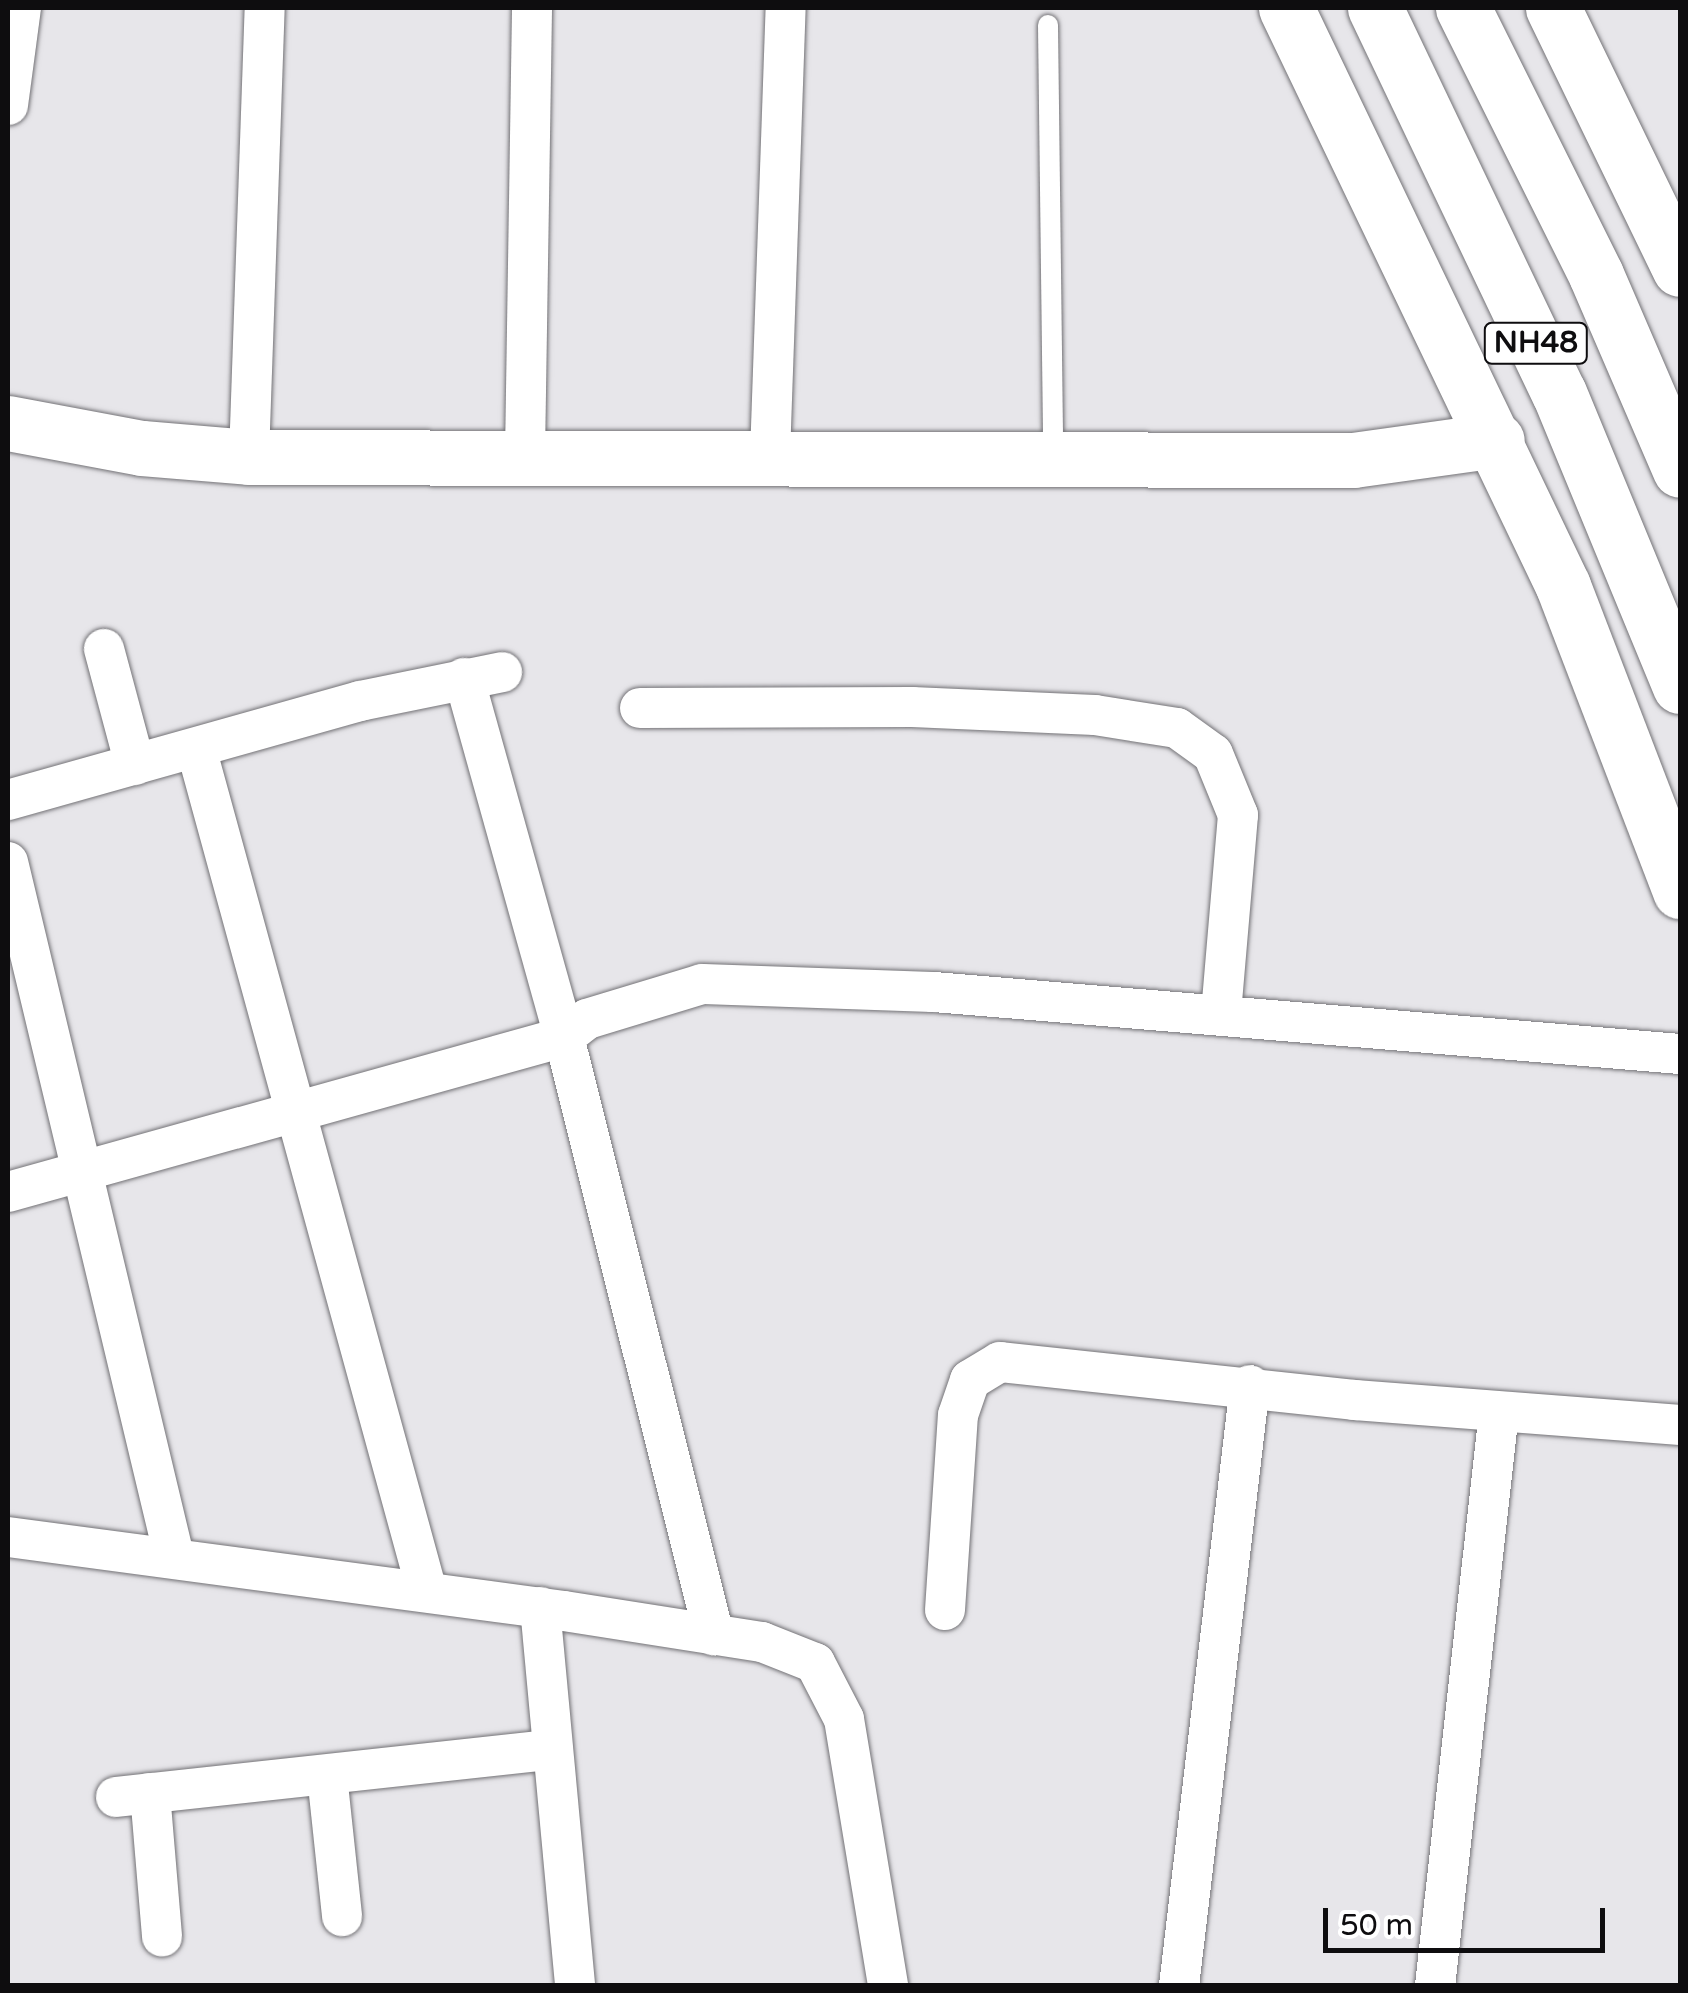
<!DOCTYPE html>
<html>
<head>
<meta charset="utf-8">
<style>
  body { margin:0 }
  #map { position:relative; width:1688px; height:1993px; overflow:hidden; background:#e7e6ea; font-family:"Varela Round",sans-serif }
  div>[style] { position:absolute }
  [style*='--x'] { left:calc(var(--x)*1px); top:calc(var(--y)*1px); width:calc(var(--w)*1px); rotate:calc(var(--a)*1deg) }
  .roads { filter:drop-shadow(0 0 2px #737276) drop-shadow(0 0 2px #737276) }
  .lane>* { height:20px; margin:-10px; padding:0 10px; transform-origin:10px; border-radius:10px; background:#fff }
  .street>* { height:40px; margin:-20px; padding:0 20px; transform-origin:20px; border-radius:20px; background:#fff }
  .secondary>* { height:55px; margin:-27.5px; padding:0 27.5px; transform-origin:27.5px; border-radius:27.5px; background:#fff }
  .highway>* { height:55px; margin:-27.5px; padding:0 27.5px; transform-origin:27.5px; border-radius:27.5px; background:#fff }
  span { translate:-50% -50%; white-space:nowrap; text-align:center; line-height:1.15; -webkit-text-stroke:8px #fff; paint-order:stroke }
  .shield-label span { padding:2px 8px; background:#fff; border:2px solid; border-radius:8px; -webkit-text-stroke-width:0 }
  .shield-label { font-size:30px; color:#0e0d0f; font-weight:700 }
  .frame { position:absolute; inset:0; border:10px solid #0e0d0f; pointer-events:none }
  .scale { position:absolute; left:1323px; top:1908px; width:282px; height:45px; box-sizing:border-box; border:5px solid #0e0d0f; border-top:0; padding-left:12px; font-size:30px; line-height:35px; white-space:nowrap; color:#0e0d0f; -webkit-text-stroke:8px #fff; paint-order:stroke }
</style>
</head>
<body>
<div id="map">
  <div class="roads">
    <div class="lane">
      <i style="--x:1048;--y:25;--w:431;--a:89.3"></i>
    </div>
    <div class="street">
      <i style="--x:8;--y:105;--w:98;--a:-82.4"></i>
      <i style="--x:525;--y:455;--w:447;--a:-89.1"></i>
      <i style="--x:770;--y:456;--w:448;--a:-88"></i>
      <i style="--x:249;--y:457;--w:449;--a:-88"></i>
      <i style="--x:104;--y:649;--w:120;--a:75"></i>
      <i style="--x:464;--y:678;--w:373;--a:74.4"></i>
      <i style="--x:564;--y:1037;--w:617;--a:75.92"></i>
      <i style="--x:640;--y:708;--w:272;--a:-0.2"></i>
      <i style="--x:912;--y:707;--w:183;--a:2.5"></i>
      <i style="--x:1095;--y:715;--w:83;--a:9"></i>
      <i style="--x:1177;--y:728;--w:44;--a:35.8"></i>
      <i style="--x:1213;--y:754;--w:66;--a:67.7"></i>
      <i style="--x:1238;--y:815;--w:201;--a:94.9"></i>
      <i style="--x:196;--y:748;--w:874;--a:74.68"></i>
      <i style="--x:8;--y:800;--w:366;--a:-15.7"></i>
      <i style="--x:360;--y:701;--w:145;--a:-11.5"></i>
      <i style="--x:8;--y:862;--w:714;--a:76.55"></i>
      <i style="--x:8;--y:1192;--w:577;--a:-15.58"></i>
      <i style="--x:564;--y:1037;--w:29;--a:-38"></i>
      <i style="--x:587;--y:1019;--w:120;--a:-16.9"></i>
      <i style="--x:702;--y:984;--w:232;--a:2"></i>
      <i style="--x:934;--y:992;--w:749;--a:4.75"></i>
      <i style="--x:8;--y:1537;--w:561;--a:7.58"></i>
      <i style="--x:564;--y:1611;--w:200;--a:8.9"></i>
      <i style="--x:762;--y:1642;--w:57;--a:21.6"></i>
      <i style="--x:815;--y:1663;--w:63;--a:62.6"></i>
      <i style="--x:844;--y:1719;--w:271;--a:80.6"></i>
      <i style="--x:540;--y:1607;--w:381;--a:84.7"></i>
      <i style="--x:945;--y:1610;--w:195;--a:-86.2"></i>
      <i style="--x:958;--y:1415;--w:37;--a:-71"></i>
      <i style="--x:970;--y:1380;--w:35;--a:-31"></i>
      <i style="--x:1000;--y:1362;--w:357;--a:6.1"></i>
      <i style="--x:1355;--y:1400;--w:326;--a:4.4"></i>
      <i style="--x:327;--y:1775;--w:142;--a:83.9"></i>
      <i style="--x:150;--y:1793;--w:144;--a:85.2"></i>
      <i style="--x:116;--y:1797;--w:439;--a:-6.2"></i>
      <i style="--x:1179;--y:1986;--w:605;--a:-83.26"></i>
      <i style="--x:1435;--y:1986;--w:578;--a:-83.64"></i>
    </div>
    <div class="secondary">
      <i style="--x:1286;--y:8;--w:641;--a:64.39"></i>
      <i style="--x:1563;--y:586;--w:327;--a:69"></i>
      <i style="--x:1553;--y:8;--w:290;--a:64.1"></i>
      <i style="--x:8;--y:423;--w:136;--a:10.6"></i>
      <i style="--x:142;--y:448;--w:107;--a:4.8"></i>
      <i style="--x:249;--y:457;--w:1104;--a:0.16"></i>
      <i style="--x:1353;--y:460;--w:145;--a:-7.9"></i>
    </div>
    <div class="highway">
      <i style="--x:1375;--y:8;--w:427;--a:64.5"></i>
      <i style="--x:1559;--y:393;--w:317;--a:67.6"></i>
      <i style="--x:1463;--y:8;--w:298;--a:63.5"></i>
      <i style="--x:1596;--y:275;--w:212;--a:66.7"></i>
    </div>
  </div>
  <div class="shield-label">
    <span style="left:1536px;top:343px">NH48</span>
  </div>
  <div class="frame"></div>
  <div class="scale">50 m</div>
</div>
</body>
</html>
